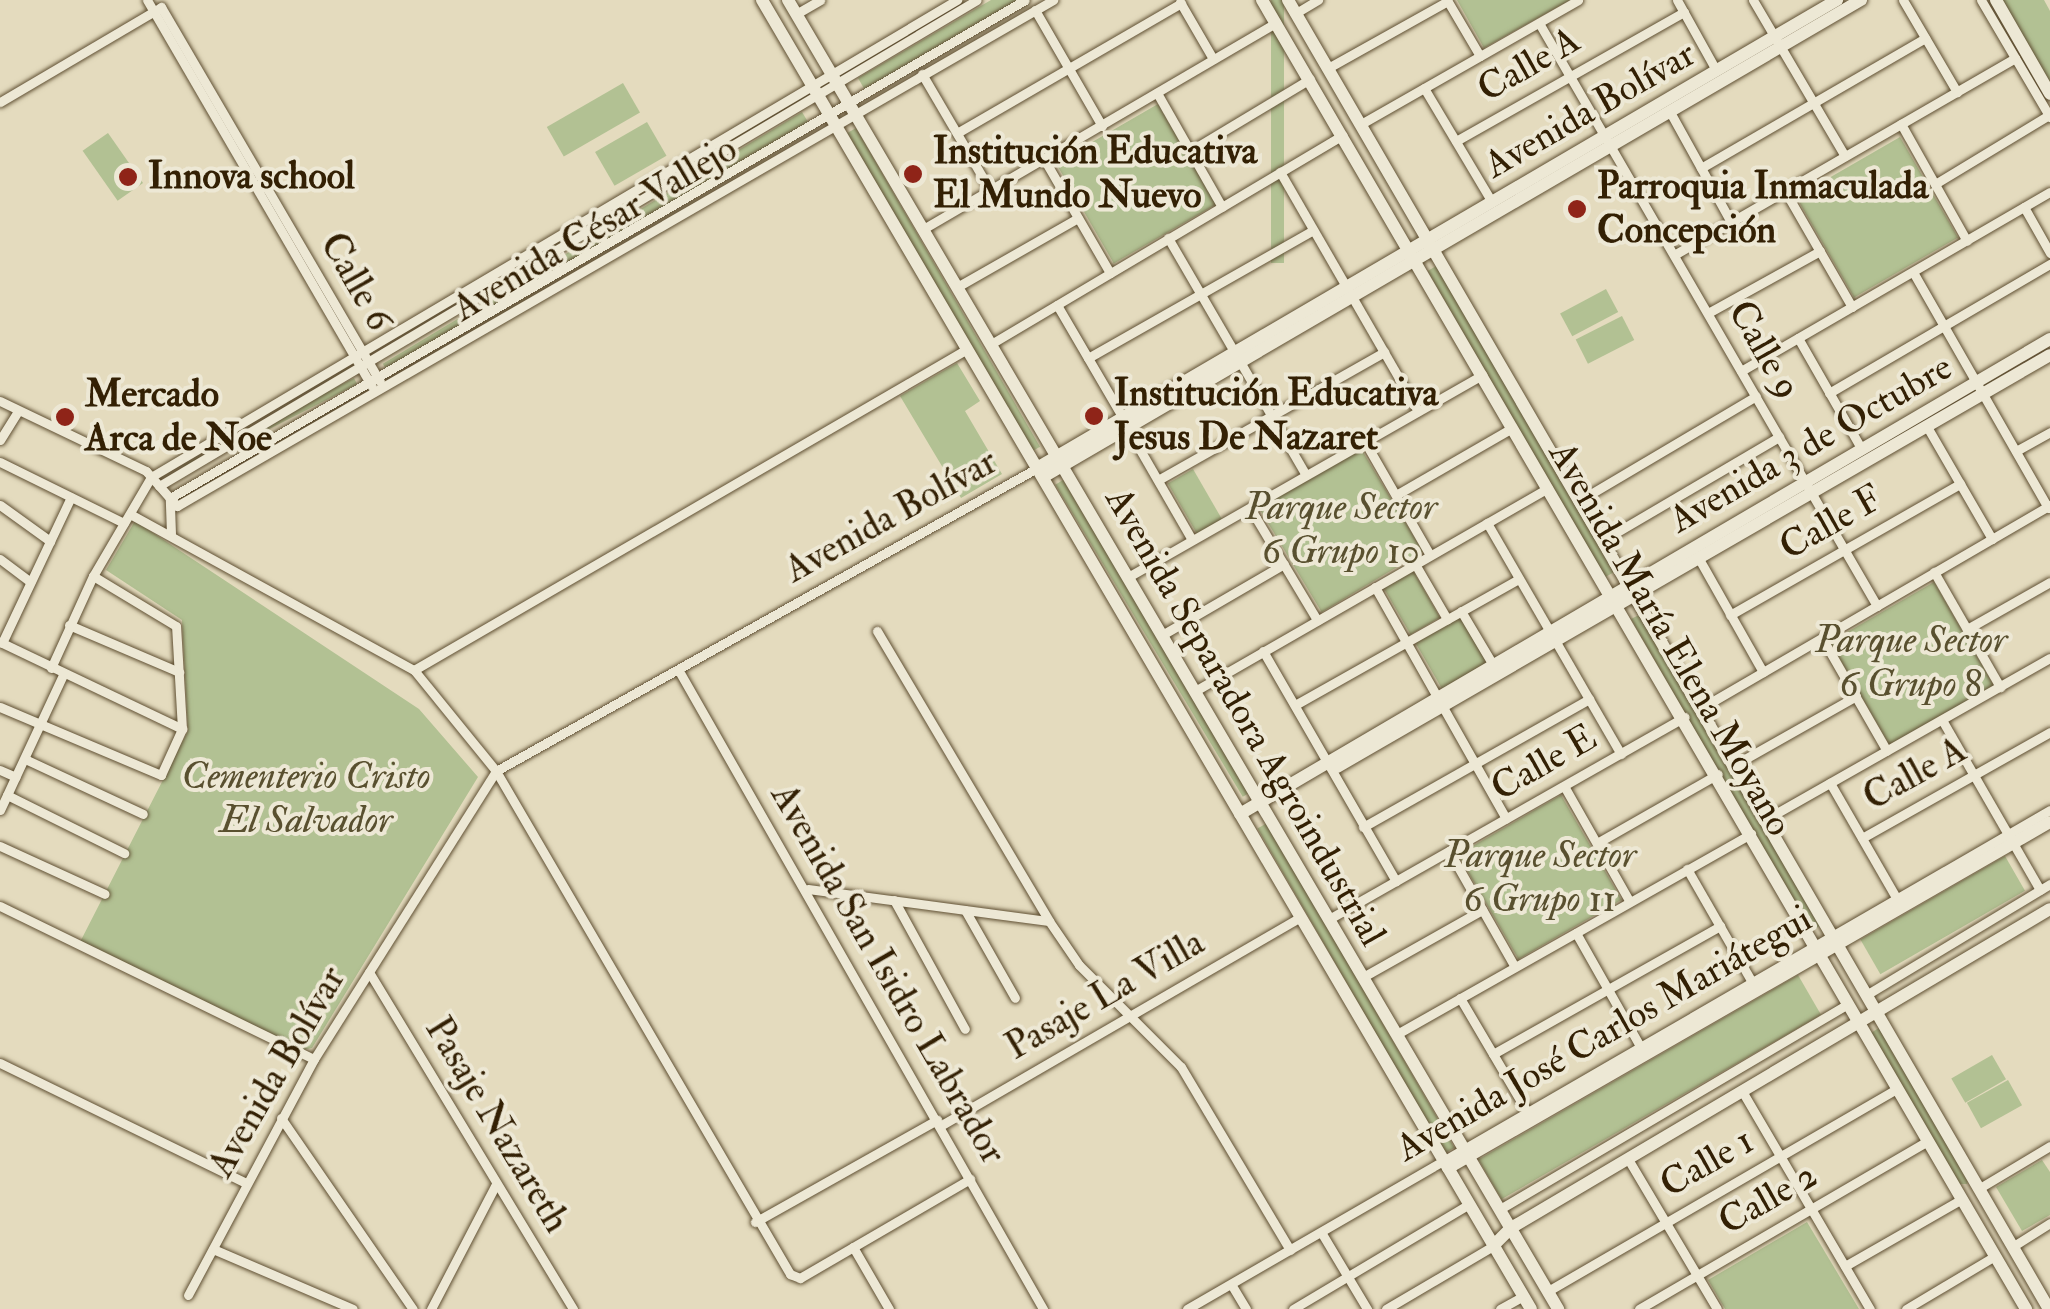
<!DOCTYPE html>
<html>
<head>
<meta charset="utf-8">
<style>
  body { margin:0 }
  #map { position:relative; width:2050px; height:1309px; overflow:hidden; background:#e4dbbe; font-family:"IM FELL Double Pica",serif }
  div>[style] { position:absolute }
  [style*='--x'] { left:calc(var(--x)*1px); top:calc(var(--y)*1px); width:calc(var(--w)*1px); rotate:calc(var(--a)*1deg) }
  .green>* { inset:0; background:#b2c193; transform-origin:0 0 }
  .roads { filter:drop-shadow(0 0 2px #5f4f32) drop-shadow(0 0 2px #5f4f32) }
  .street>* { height:9px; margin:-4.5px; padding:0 4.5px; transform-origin:4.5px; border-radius:4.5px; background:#ede8d5 }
  .secondary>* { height:12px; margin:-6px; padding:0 6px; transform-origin:6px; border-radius:6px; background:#ede8d5 }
  .dots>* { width:28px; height:28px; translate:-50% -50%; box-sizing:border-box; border:5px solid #ede8d5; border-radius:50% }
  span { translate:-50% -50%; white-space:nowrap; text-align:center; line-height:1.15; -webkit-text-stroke:8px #ede8d5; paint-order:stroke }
  .street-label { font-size:38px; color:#332004 }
  .poi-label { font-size:38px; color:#332004; font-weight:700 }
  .left { translate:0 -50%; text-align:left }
  .park-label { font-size:38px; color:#59502f; font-style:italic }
</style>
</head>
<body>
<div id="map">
  <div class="green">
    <i style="clip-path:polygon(991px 0,1023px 0,866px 92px,858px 78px)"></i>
    <i style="left:1271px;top:0;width:13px;height:263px"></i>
    <i style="clip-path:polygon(1457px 0,1570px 0,1484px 48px)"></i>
    <i style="clip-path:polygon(2000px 0,2044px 0,2050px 11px,2050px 85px)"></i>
    <i style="left:623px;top:83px;width:34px;height:88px;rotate:60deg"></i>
    <i style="left:1158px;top:104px;width:116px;height:118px;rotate:60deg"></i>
    <i style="left:802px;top:112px;width:12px;height:489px;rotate:59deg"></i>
    <i style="left:647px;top:122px;width:39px;height:60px;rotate:60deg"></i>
    <i style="left:856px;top:128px;width:368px;height:10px;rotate:60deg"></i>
    <i style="left:108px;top:133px;width:61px;height:31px;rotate:55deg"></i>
    <i style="left:1900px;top:137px;width:116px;height:120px;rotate:60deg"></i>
    <i style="left:1438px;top:265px;width:354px;height:12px;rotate:60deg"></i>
    <i style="left:1606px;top:289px;width:26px;height:52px;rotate:62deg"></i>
    <i style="left:1622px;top:316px;width:27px;height:52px;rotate:63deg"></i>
    <i style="clip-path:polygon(957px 363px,980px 401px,965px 411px,1002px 474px,961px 498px,900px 396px)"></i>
    <i style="left:354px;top:378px;width:7px;height:191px;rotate:63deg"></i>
    <i style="left:1360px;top:447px;width:122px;height:118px;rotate:59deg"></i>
    <i style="left:1193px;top:469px;width:58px;height:29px;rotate:60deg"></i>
    <i style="left:1063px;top:480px;width:364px;height:9px;rotate:59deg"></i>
    <i style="clip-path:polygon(135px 521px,419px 709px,478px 777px,312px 1048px,302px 1050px,78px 946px,188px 731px,182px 620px,106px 570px)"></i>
    <i style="left:1412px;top:569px;width:56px;height:34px;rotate:60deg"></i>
    <i style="left:1934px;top:582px;width:120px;height:120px;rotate:60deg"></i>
    <i style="clip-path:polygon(1641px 614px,1822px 925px,1810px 931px,1631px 619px)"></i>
    <i style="left:1460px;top:616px;width:56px;height:52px;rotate:60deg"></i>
    <i style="left:1561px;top:795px;width:121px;height:119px;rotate:60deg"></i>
    <i style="left:1267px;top:823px;width:375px;height:11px;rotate:60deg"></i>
    <i style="left:2005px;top:856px;width:40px;height:167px;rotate:60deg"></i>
    <i style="left:1798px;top:975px;width:46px;height:369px;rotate:60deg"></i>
    <i style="clip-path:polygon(1879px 1028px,1968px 1180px,1967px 1184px,1958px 1184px,1869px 1034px)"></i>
    <i style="left:1992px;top:1055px;width:28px;height:47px;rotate:60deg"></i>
    <i style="left:2008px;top:1080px;width:29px;height:47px;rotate:61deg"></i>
    <i style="clip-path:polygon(2042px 1160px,2050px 1172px,2050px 1215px,2022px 1231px,1996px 1187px)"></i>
    <i style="clip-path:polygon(1807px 1222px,1859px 1309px,1725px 1309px,1708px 1280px)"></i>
  </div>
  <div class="roads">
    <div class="street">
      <i style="--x:147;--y:0;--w:447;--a:59.8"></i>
      <i style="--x:1447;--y:0;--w:65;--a:59.5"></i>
      <i style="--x:1677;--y:0;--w:80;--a:60.9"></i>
      <i style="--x:1753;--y:0;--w:181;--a:59.5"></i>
      <i style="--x:1903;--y:0;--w:107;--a:59.6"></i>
      <i style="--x:1981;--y:0;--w:136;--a:59.5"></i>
      <i style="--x:1180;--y:2;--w:66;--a:59.9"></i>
      <i style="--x:1035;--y:10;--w:134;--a:60"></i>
      <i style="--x:1296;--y:13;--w:26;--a:-31"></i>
      <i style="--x:796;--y:14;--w:28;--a:-30"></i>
      <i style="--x:1539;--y:23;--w:674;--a:59.9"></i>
      <i style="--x:1328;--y:68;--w:137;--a:-29.2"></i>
      <i style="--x:922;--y:74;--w:134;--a:59.6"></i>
      <i style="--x:1424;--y:88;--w:133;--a:59.2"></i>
      <i style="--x:1157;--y:93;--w:131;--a:60.3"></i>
      <i style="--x:0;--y:102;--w:187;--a:-30.5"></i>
      <i style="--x:161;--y:7;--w:434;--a:59.7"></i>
      <i style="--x:1670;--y:112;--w:126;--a:61"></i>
      <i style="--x:1361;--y:124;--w:250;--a:-29.7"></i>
      <i style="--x:1901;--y:124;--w:134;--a:60.6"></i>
      <i style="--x:957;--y:133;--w:259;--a:-30.1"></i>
      <i style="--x:1456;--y:141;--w:262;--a:-29.5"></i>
      <i style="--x:1190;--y:151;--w:140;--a:-31"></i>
      <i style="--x:1044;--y:159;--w:132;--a:59.9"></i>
      <i style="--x:1701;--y:168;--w:259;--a:-30.1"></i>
      <i style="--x:1280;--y:172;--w:276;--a:60"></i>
      <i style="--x:1935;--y:184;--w:133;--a:-31.2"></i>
      <i style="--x:1785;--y:191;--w:134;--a:60"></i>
      <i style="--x:2024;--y:207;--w:53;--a:60.5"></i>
      <i style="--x:923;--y:229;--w:409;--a:-30.3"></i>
      <i style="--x:1168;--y:238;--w:274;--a:59.8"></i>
      <i style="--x:1674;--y:255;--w:394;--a:-30"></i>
      <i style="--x:1913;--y:272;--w:272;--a:60.2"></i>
      <i style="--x:957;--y:287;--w:139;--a:-29.7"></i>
      <i style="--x:1057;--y:305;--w:131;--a:59.7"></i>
      <i style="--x:1708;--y:313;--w:128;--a:-29"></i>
      <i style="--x:1798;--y:338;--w:127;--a:60.2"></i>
      <i style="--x:991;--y:344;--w:409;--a:-30.7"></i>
      <i style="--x:1088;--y:358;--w:259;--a:-29.6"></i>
      <i style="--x:1741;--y:371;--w:357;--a:-30.1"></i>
      <i style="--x:1829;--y:393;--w:256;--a:-30.3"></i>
      <i style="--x:0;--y:401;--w:162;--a:25.6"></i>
      <i style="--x:146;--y:471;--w:47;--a:48.5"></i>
      <i style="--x:177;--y:506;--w:1012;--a:-30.01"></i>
      <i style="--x:1926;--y:425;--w:132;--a:59.9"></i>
      <i style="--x:1128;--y:429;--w:128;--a:60"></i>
      <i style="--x:0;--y:440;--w:34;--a:-58"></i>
      <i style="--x:1365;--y:442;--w:130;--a:60.1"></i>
      <i style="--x:2016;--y:451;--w:39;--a:-29"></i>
      <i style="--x:0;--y:462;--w:138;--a:26.2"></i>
      <i style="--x:1158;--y:480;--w:260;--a:-29.5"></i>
      <i style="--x:159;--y:486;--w:951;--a:-30.72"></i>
      <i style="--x:1396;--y:495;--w:134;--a:-30"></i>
      <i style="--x:1582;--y:499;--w:202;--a:-30.6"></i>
      <i style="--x:0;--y:505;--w:62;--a:35.8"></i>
      <i style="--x:1250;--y:508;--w:131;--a:59.1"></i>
      <i style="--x:130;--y:514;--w:324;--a:28.8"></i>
      <i style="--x:414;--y:670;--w:130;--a:50.9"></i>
      <i style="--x:496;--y:771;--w:583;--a:59.69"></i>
      <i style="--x:790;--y:1274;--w:11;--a:22"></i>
      <i style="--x:800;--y:1278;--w:197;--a:-30.2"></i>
      <i style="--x:1487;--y:523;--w:267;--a:59.9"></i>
      <i style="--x:171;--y:534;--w:36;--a:-92"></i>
      <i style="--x:170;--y:498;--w:989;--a:-30.22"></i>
      <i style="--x:1605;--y:539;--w:202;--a:-30.4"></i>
      <i style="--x:0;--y:559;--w:38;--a:37"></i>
      <i style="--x:1699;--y:559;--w:130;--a:60.5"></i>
      <i style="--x:1415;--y:564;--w:64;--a:59.8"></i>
      <i style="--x:1934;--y:572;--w:133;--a:60.1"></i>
      <i style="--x:1128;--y:577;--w:408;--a:-29.7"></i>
      <i style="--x:1375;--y:587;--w:266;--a:60.5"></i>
      <i style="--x:1461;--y:611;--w:63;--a:59.3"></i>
      <i style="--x:1730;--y:615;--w:265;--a:-29.7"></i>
      <i style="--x:69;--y:625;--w:120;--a:23.1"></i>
      <i style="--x:1967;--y:629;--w:95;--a:-29.5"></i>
      <i style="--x:877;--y:631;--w:337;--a:59.3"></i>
      <i style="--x:1049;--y:921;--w:53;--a:55.7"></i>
      <i style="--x:1079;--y:965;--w:144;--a:45"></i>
      <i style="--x:1181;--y:1067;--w:213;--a:59.2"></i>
      <i style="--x:1162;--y:635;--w:141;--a:-30.2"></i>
      <i style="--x:1822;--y:638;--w:130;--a:60.1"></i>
      <i style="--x:0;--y:642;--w:202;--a:25.5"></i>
      <i style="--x:2;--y:643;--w:161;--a:-64.7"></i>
      <i style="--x:1263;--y:651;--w:266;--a:60"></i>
      <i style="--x:51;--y:668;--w:101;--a:-65.5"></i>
      <i style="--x:93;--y:576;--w:115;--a:-59.6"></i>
      <i style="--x:151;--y:477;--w:937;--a:-30.62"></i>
      <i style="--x:414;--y:670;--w:639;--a:-30.13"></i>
      <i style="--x:679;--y:671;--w:735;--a:60.29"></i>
      <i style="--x:1195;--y:691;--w:407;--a:-29.9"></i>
      <i style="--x:1295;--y:705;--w:257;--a:-29.4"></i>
      <i style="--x:0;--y:707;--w:175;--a:22.9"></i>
      <i style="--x:161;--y:775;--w:51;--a:-65.5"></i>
      <i style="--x:182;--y:729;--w:103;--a:-93.3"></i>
      <i style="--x:176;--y:626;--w:97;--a:-148.9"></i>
      <i style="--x:1703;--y:707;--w:402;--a:-30.2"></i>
      <i style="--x:1942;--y:720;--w:196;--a:60"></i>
      <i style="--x:25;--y:759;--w:130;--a:25"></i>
      <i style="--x:1736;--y:764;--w:138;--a:-29.5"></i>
      <i style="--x:0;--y:770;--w:17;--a:24"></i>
      <i style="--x:1830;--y:783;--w:134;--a:60"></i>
      <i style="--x:1564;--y:786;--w:133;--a:60.4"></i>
      <i style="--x:7;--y:795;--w:131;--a:26.4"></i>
      <i style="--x:0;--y:810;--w:151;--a:-65"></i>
      <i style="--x:1768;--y:818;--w:324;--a:-29.6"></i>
      <i style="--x:1363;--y:827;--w:260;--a:-29.5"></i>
      <i style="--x:1862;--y:838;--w:216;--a:-29.4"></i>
      <i style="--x:1597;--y:843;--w:139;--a:-29.7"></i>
      <i style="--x:0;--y:846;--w:115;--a:24.6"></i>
      <i style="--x:1449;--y:851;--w:133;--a:60.4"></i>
      <i style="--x:1687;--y:869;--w:133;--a:60.1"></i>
      <i style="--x:808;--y:889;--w:243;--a:7.6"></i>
      <i style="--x:894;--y:900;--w:147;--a:61.2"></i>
      <i style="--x:0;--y:906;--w:349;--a:26"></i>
      <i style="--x:965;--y:910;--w:101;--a:60.4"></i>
      <i style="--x:1329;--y:919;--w:409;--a:-29.6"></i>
      <i style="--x:1576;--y:933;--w:132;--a:60.5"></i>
      <i style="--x:369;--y:972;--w:394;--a:58.8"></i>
      <i style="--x:1363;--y:977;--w:137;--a:-29.4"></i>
      <i style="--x:1866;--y:995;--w:215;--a:-31.1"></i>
      <i style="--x:1460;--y:998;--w:138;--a:59.5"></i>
      <i style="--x:1397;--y:1034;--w:407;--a:-29.5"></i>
      <i style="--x:1493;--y:1054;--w:261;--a:-29.4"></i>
      <i style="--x:0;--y:1063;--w:274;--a:26"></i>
      <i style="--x:1742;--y:1091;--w:253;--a:59.6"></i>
      <i style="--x:281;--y:1118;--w:232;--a:55.4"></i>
      <i style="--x:940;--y:1126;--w:417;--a:-30.1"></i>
      <i style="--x:1628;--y:1159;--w:174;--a:59.3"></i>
      <i style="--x:1978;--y:1189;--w:84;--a:-30.8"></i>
      <i style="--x:1500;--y:1209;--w:403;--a:-30.5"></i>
      <i style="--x:755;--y:1222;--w:209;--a:-29.3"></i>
      <i style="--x:1321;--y:1232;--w:90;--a:59.1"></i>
      <i style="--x:853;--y:1247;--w:72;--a:59.9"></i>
      <i style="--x:2012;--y:1247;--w:45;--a:-32.3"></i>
      <i style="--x:213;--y:1249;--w:152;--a:23.2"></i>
      <i style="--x:1845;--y:1266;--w:135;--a:-29.8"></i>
      <i style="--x:1231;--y:1284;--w:29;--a:59"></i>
      <i style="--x:1548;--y:1291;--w:403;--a:-30.1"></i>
      <i style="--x:188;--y:1295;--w:268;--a:-61.9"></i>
      <i style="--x:314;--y:1059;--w:341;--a:-57.7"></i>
      <i style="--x:496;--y:771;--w:620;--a:-29.25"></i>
      <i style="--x:431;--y:1309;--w:141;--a:-62.5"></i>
      <i style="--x:1187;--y:1309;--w:997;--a:-30.04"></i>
      <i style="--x:1293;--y:1309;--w:205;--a:-30.8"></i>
      <i style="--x:1386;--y:1309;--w:124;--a:-30.5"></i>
      <i style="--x:1500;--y:1309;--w:26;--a:-29"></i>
      <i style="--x:1639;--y:1309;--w:334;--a:-30.2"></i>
      <i style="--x:1906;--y:1309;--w:104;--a:-30.8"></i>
    </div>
    <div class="secondary">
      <i style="--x:762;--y:0;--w:1518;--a:59.57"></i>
      <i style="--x:788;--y:0;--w:1519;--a:59.53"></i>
      <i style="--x:1262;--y:0;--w:1516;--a:59.73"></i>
      <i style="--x:1288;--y:0;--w:1514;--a:59.83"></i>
      <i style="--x:1996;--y:0;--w:108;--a:60.1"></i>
      <i style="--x:1037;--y:468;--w:927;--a:-30.33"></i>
      <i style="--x:1043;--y:477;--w:947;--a:-30.25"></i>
      <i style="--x:1337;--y:767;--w:823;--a:-30.02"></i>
      <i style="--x:1240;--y:814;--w:939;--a:-30.39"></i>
      <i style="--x:1448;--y:1168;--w:694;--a:-29.89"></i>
      <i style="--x:1493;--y:1246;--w:25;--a:-45"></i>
      <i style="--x:1511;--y:1228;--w:626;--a:-30.62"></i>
    </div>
  </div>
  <div class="dots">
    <i style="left:913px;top:174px;background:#8f2418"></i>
    <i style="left:128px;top:177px;background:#8f2418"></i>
    <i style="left:1577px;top:209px;background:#8f2418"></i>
    <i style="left:1094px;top:416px;background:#8f2418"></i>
    <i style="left:65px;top:417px;background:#8f2418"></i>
  </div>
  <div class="street-label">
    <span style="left:1529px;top:65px;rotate:-30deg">Calle A</span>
    <span style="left:1590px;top:110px;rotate:-30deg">Avenida Bolívar</span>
    <span style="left:595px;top:229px;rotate:-31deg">Avenida César Vallejo</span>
    <span style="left:356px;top:282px;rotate:60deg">Calle 6</span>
    <span style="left:1764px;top:350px;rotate:60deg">Calle 9</span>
    <span style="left:1811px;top:444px;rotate:-30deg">Avenida 3 de Octubre</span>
    <span style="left:891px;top:516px;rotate:-29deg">Avenida Bolívar</span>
    <span style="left:1831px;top:523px;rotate:-30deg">Calle F</span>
    <span style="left:1670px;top:639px;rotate:60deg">Avenida María Elena Moyano</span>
    <span style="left:1245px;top:717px;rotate:60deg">Avenida Separadora Agroindustrial</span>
    <span style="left:1544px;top:763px;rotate:-30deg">Calle E</span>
    <span style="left:1915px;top:774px;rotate:-29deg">Calle A</span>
    <span style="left:888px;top:974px;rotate:60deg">Avenida San Isidro Labrador</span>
    <span style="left:1105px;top:995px;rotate:-30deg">Pasaje La Villa</span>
    <span style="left:1604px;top:1034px;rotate:-30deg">Avenida José Carlos Mariátegui</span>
    <span style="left:277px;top:1072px;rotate:-60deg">Avenida Bolívar</span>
    <span style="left:497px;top:1125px;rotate:59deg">Pasaje Nazareth</span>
    <span style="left:1707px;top:1163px;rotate:-30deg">Calle 1</span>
    <span style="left:1768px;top:1199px;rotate:-30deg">Calle 2</span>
  </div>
  <div class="poi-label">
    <span class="left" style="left:933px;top:174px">Institución Educativa<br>El Mundo Nuevo</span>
    <span class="left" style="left:148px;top:177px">Innova school</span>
    <span class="left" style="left:1597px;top:209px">Parroquia Inmaculada<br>Concepción</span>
    <span class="left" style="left:1114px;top:416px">Institución Educativa<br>Jesus De Nazaret</span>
    <span class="left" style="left:85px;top:417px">Mercado<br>Arca de Noe</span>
  </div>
  <div class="park-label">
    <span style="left:1341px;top:530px">Parque Sector<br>6 Grupo 10</span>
    <span style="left:1911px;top:663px">Parque Sector<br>6 Grupo 8</span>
    <span style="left:306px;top:799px">Cementerio Cristo<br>El Salvador</span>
    <span style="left:1540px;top:878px">Parque Sector<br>6 Grupo 11</span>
  </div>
</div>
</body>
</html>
